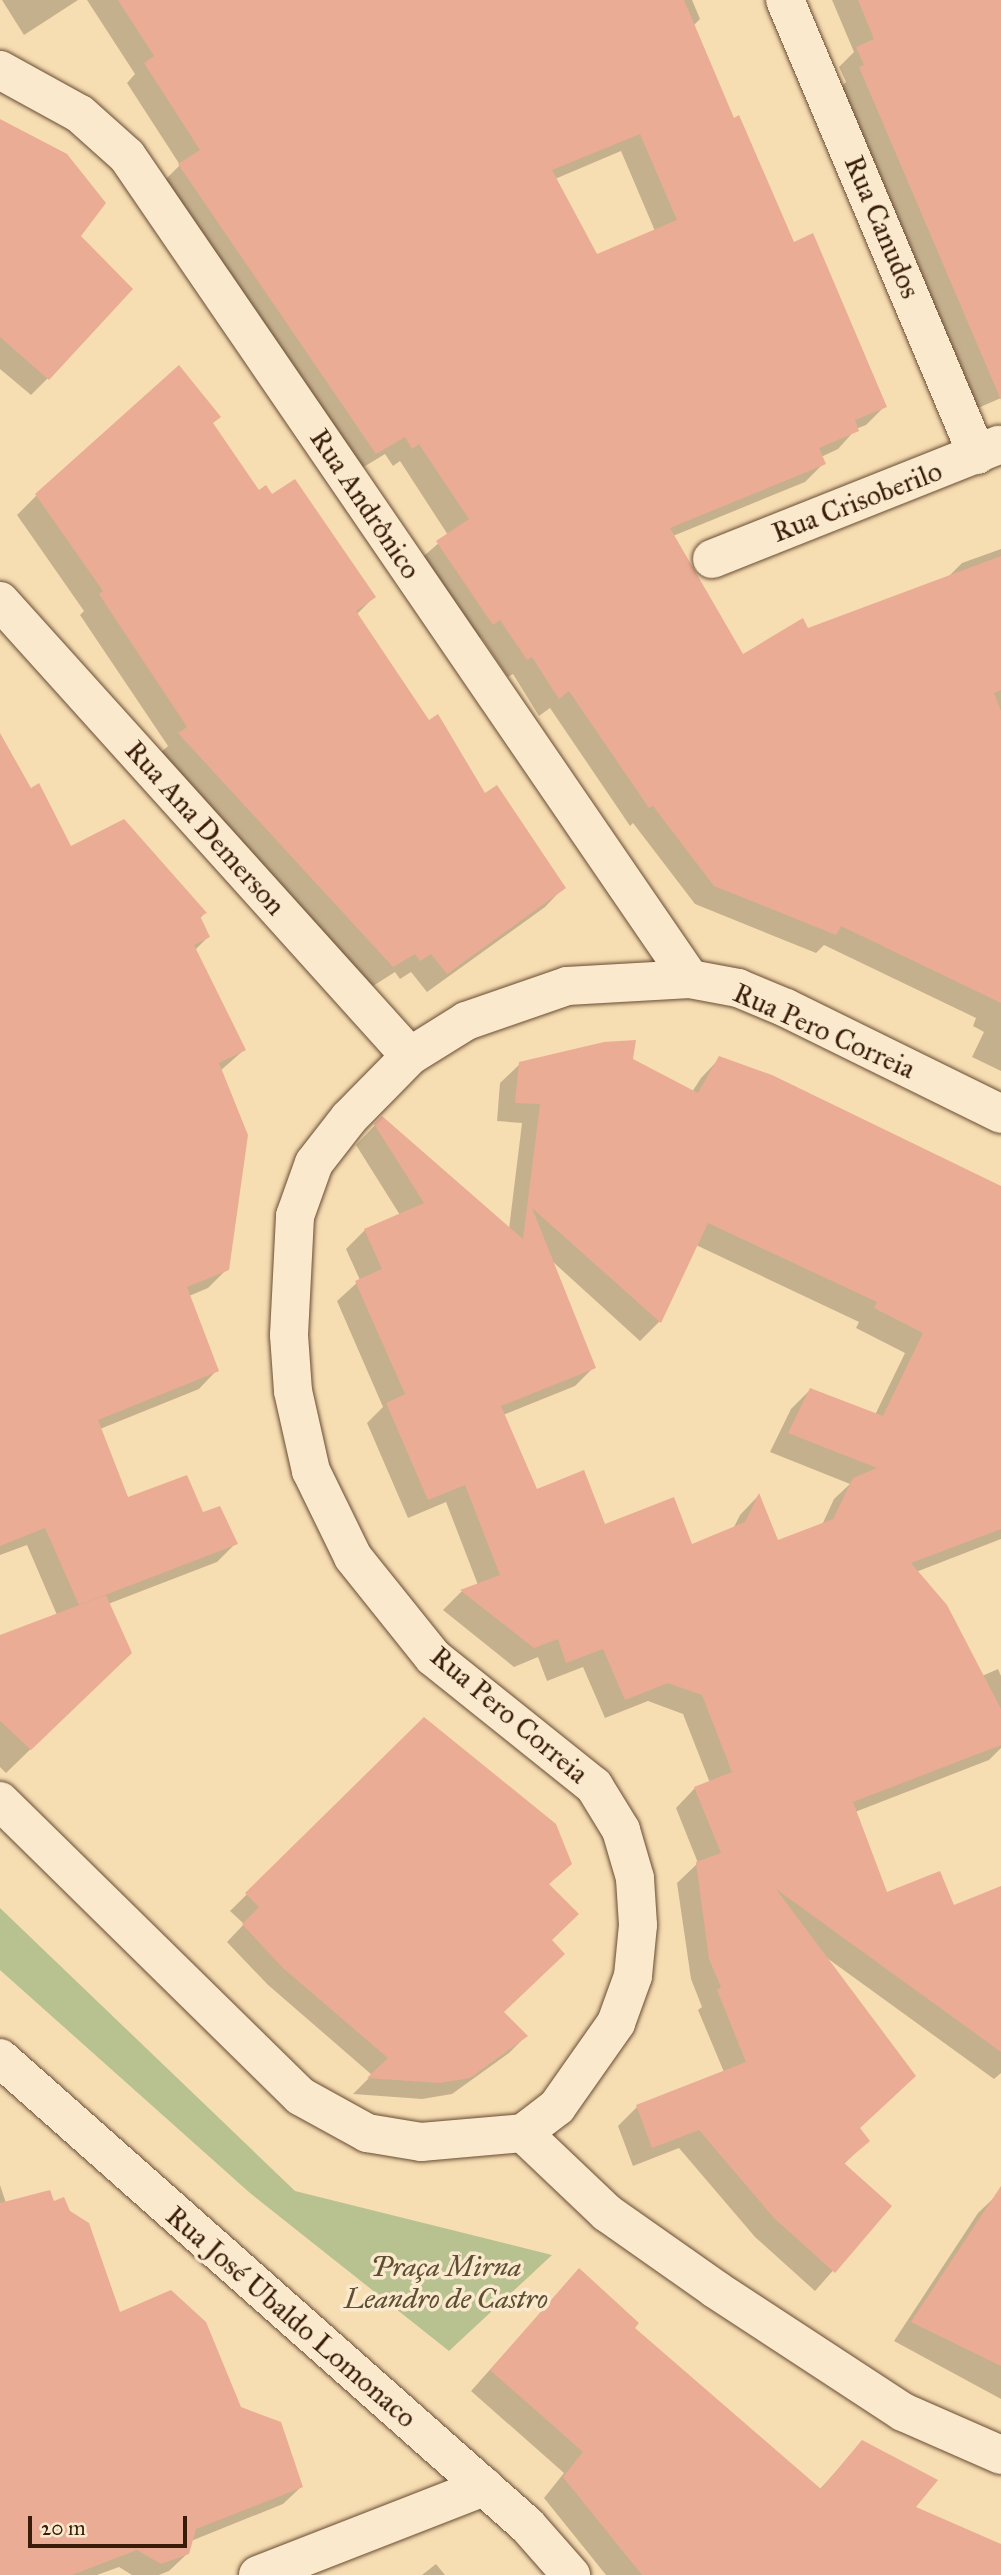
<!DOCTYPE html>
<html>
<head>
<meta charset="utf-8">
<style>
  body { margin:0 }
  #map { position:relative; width:1001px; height:2575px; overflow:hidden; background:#f7ddb2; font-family:"IM FELL Great Primer",serif }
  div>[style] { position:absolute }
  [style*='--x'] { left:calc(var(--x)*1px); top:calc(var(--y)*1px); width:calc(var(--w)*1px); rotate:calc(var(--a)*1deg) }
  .green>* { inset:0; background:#b7c290 }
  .shadow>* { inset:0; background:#0003 }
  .building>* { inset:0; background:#eaac94 }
  .roads { filter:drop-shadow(0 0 2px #684c33) drop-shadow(0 0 2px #684c33) }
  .minor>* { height:38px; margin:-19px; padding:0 19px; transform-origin:19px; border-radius:19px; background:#fae9cd }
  span { translate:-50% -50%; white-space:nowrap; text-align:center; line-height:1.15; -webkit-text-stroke:7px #fae9cd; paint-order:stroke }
  .street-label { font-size:28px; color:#381c09 }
  .park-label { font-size:28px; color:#5e4e32; font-style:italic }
  .scale { position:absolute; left:28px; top:2516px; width:159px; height:32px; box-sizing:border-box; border:4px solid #381c09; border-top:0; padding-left:9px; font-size:21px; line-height:24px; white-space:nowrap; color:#381c09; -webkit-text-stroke:5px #fae9cd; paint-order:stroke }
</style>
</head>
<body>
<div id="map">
  <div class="green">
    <i style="clip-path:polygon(0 1908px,295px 2191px,552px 2255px,449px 2351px,250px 2193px,0 1970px)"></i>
  </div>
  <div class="shadow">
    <i style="clip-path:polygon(2px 0,78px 0,24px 35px)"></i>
    <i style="clip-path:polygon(evenodd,87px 0,692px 0,700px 19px,693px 26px,734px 120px,793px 244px,885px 406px,866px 425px,856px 429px,838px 449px,821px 457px,824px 463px,805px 482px,673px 536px,742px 656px,947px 578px,962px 563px,1001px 549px,1001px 1071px,972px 1057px,984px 1032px,973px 1026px,976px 1018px,824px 945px,816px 953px,695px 904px,633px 823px,630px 826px,550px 708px,539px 716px,513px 674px,508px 677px,481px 637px,473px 642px,418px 561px,448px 535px,400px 461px,393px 466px,385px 454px,357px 471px,161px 184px,180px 165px,127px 83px,135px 74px,87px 0,621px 151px,655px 231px,596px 257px,555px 179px,621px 151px)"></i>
    <i style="clip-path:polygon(832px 0,1001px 0,1001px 398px,978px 408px,841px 87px,846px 82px,839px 67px,854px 52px)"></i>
    <i style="clip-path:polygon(0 127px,79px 236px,48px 378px,31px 395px,0 369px)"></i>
    <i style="clip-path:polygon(212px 424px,258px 493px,374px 597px,356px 615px,429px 723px,485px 796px,564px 887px,545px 907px,427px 992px,411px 972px,400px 979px,395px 972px,373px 986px,159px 754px,168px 746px,80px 615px,84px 611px,17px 515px,36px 496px)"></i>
    <i style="clip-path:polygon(0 791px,70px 848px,205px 913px,199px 919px,208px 937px,195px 950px,244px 1050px,220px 1071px,227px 1269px,208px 1288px,189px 1296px,217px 1370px,199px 1389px,100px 1429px,127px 1499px,202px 1514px,236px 1543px,217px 1562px,108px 1604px,106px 1676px,6px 1773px,0 1767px,0 1637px,57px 1615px,27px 1545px,0 1555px)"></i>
    <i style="clip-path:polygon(evenodd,720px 1058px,772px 1077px,992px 1183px,1001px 1216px,1001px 1539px,916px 1572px,982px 1676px,998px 1669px,1001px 1676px,1001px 1748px,989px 1760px,855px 1812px,886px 1894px,953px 1907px,1001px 1950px,1001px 2073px,994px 2079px,827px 1958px,858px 2129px,868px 2140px,843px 2165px,890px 2206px,815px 2291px,755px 2237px,679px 2148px,633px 2166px,618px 2126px,637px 2107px,724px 2072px,698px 2010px,702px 2007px,691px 1979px,677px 1883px,698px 1863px,676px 1808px,695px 1788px,710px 1783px,683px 1714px,648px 1701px,605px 1718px,583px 1667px,547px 1681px,538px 1657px,514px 1667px,443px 1610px,461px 1592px,478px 1585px,446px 1502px,408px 1518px,367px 1423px,383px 1407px,337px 1301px,360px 1280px,346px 1249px,365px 1230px,400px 1215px,356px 1145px,382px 1118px,509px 1229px,522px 1123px,497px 1121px,500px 1083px,520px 1064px,631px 1060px,692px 1092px,701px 1078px,720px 1058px,696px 1245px,859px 1322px,856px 1328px,905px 1353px,875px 1415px,810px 1390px,791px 1409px,770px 1452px,850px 1484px,834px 1499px,822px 1525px,777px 1543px,758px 1496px,740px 1515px,733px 1529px,691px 1546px,604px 1527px,536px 1491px,503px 1415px,575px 1386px,594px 1367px,552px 1261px,640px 1341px,659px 1322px,696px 1245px)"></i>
    <i style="clip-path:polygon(424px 1719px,548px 1885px,550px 1940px,502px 2013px,526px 2036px,509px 2053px,452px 2094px,422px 2099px,353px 2094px,372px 2075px,267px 1984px,227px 1942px,244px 1924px,230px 1911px)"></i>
    <i style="clip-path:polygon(0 2185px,6px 2203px,119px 2314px,239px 2408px,301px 2487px,283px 2504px,191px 2541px,188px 2553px,169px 2571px,159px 2575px,132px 2575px,119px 2567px,97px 2575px,0 2575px)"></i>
    <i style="clip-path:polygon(997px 2195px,1001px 2197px,1001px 2399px,894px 2341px,978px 2213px)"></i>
    <i style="clip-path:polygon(579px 2270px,632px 2328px,819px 2490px,863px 2442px,913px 2507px,1001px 2547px,1001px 2575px,606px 2575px,544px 2498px,564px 2473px,471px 2391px)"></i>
    <i style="clip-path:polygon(436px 2564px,445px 2575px,422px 2575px)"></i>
  </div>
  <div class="building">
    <i style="clip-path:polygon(evenodd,118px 0,684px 0,734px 118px,739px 115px,794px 242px,813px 233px,887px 407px,855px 420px,859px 431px,819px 448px,826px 464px,670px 528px,743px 654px,803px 618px,808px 628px,1001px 556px,1001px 690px,994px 693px,1001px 711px,1001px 1003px,841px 926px,836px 935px,714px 886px,653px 806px,649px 808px,569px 691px,559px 699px,532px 657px,527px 660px,500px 620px,493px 625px,436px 541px,469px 519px,419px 444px,412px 449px,405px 437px,376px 454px,178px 164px,200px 150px,144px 63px,154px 56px,118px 0,640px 134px,677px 220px,597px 254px,552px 170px,640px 134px)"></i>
    <i style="clip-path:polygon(858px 0,1001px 0,1001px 400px,859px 67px,864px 65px,856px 47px,874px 39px)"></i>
    <i style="clip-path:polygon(0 119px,67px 154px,106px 203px,81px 236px,133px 289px,49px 380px,0 337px)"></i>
    <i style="clip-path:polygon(179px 365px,221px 417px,213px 423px,259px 490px,266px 485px,272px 494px,295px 479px,376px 597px,356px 611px,429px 720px,438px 714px,485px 793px,497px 785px,566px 888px,447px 974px,431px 954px,420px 961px,415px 954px,393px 967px,178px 733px,187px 727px,99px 594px,103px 591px,35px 494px)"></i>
    <i style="clip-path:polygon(0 733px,31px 788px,39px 783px,71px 846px,124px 819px,207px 913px,200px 916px,210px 937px,194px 945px,246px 1050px,219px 1063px,248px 1135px,229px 1270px,187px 1287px,219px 1371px,98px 1420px,128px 1497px,187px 1475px,203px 1512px,220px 1506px,238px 1544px,79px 1605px,45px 1528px,0 1546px)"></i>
    <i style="clip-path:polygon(evenodd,636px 1040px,633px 1059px,698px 1093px,719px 1056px,772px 1075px,1001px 1186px,1001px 1529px,911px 1563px,947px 1605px,1001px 1709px,1001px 1745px,853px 1802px,887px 1892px,940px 1871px,954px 1905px,1001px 1886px,1001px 2052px,776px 1889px,916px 2076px,860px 2128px,870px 2141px,844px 2163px,892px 2206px,835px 2273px,774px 2218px,699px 2130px,652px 2148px,636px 2105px,746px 2062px,717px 1990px,721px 1987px,709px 1959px,696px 1862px,721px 1853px,694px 1787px,732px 1772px,702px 1695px,668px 1683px,625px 1700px,603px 1649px,566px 1663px,558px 1639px,534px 1648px,460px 1590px,500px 1575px,465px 1485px,428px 1500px,386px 1403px,405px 1394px,355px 1281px,382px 1269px,364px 1229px,424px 1203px,374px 1124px,382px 1116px,523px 1239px,540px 1104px,515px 1103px,519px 1062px,604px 1042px,636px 1040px,532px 1208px,661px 1323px,708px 1223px,877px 1302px,874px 1308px,923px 1333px,883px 1416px,810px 1388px,788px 1433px,877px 1468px,853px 1478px,833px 1519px,778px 1540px,759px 1493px,745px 1522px,692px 1544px,674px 1497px,605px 1524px,584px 1470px,537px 1489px,501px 1406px,596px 1368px,532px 1208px)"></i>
    <i style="clip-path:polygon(106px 1595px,132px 1653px,31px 1750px,0 1721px,0 1635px)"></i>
    <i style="clip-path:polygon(424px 1717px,556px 1824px,572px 1864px,549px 1884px,579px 1914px,552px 1940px,565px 1954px,504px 2012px,528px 2036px,470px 2078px,439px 2083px,367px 2078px,388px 2058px,283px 1968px,242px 1924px,259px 1907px,245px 1893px)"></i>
    <i style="clip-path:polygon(1001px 2186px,1001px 2366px,911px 2322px)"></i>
    <i style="clip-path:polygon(50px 2190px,54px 2201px,64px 2197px,70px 2211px,89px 2223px,120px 2312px,171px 2290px,206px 2322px,241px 2407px,281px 2422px,303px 2487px,196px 2529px,189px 2554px,161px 2564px,137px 2550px,72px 2575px,0 2575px,0 2203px)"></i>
    <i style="clip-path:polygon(579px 2268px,639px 2323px,635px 2328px,821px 2489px,862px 2440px,938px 2480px,916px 2507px,1001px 2544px,1001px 2575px,642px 2575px,563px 2477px,583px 2452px,490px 2370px)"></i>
  </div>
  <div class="roads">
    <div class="minor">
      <i style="--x:785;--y:0;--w:494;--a:67.1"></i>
      <i style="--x:0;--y:70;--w:91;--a:28.8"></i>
      <i style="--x:80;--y:114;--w:63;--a:41.8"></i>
      <i style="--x:127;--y:156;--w:997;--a:55.62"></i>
      <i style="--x:712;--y:559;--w:309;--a:-21.7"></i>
      <i style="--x:0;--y:601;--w:612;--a:47.98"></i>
      <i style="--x:0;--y:1801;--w:421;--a:44.5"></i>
      <i style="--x:300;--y:2096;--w:77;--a:28.9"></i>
      <i style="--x:367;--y:2133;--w:55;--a:9.5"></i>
      <i style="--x:421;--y:2142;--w:102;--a:-5"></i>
      <i style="--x:523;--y:2133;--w:43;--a:-37.4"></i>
      <i style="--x:557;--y:2107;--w:103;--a:-54.9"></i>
      <i style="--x:616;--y:2023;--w:50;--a:-70.1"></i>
      <i style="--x:633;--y:1976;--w:51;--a:-84.4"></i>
      <i style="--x:638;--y:1925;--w:47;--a:-93.7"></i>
      <i style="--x:635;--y:1878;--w:50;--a:-106.3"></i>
      <i style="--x:621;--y:1830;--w:52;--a:-121.5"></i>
      <i style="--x:594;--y:1786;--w:206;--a:-141.3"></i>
      <i style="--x:433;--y:1657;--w:128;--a:-128.7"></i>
      <i style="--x:353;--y:1557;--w:96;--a:-116"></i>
      <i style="--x:311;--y:1471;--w:82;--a:-102.7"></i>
      <i style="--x:293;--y:1391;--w:56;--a:-94.1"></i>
      <i style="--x:289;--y:1335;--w:119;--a:-87.1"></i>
      <i style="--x:295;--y:1216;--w:56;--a:-70.3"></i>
      <i style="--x:314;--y:1163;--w:57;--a:-52.1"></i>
      <i style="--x:349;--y:1118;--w:87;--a:-45.5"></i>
      <i style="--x:410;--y:1056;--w:66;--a:-32"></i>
      <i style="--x:466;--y:1021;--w:107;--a:-19.1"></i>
      <i style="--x:567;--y:986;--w:123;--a:-3.3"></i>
      <i style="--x:690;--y:979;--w:49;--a:10.6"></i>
      <i style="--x:738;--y:988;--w:52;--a:22.6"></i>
      <i style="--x:786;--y:1008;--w:240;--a:26.2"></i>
      <i style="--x:0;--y:2058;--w:704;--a:41.55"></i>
      <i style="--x:527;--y:2525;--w:67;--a:48.7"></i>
      <i style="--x:523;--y:2133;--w:116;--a:43.6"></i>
      <i style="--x:607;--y:2213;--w:132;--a:35.1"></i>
      <i style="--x:715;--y:2289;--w:225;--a:33.2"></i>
      <i style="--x:903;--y:2412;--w:107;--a:23.7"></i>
      <i style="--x:258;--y:2575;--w:243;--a:-21.3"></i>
    </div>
  </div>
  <div class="street-label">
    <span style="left:882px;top:227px;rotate:67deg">Rua Canudos</span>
    <span style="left:857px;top:502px;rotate:-21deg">Rua Crisoberilo</span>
    <span style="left:365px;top:504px;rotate:56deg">Rua Andrônico</span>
    <span style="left:205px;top:828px;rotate:48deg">Rua Ana Demerson</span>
    <span style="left:824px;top:1031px;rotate:24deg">Rua Pero Correia</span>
    <span style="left:509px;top:1715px;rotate:40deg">Rua Pero Correia</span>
    <span style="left:291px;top:2317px;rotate:41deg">Rua José Ubaldo Lomonaco</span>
  </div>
  <div class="park-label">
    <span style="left:446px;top:2283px">Praça Mirna<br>Leandro de Castro</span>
  </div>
  <div class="scale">20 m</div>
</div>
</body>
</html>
